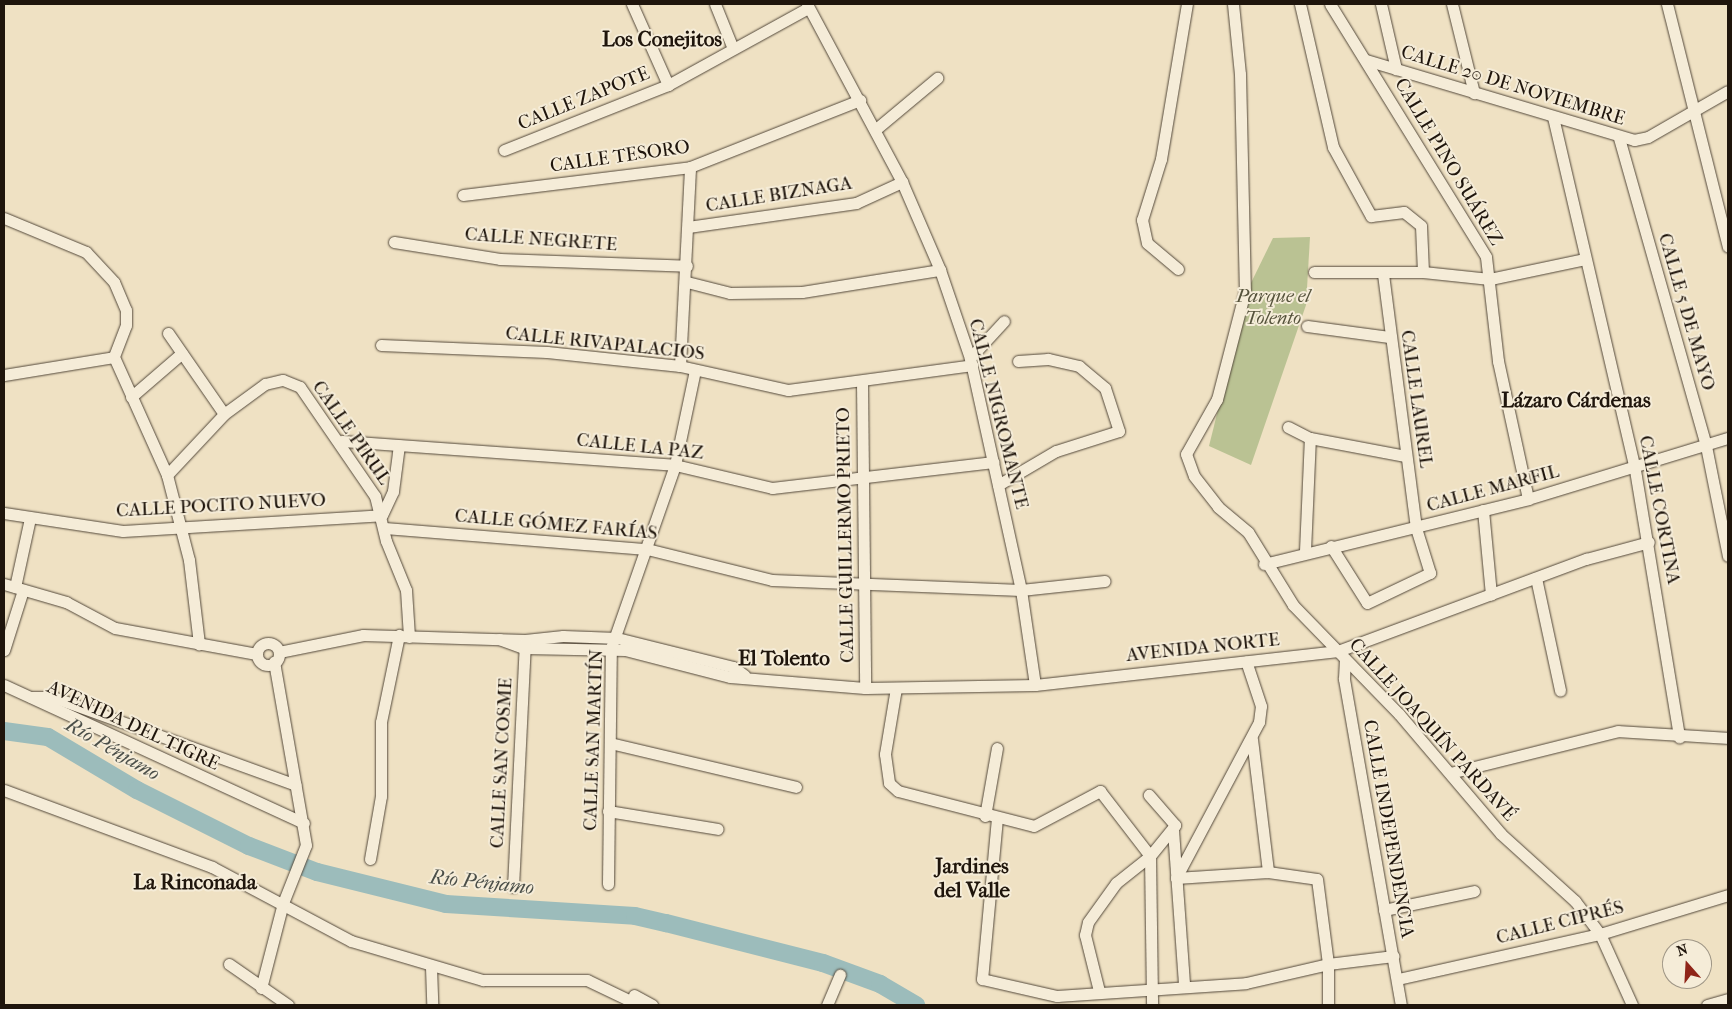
<!DOCTYPE html>
<html>
<head>
<meta charset="utf-8">
<style>
  body { margin:0 }
  #map { position:relative; width:1732px; height:1009px; overflow:hidden; background:#efe1c3; font-family:"IM FELL French Canon",serif }
  div>[style] { position:absolute }
  [style*='--x'] { left:calc(var(--x)*1px); top:calc(var(--y)*1px); width:calc(var(--w)*1px); rotate:calc(var(--a)*1deg) }
  .green>* { inset:0; background:#bac293 }
  .river>* { height:18px; margin:-9px; padding:0 9px; transform-origin:9px; border-radius:9px; background:#9cbcbb }
  .roads { filter:drop-shadow(0 0 1px #53483a) drop-shadow(0 0 1px #53483a) }
  .minor>* { height:11px; margin:-5.5px; padding:0 5.5px; transform-origin:5.5px; border-radius:5.5px; background:#f5ecd8 }
  .minor>.ring { margin:-5.5px; padding:0; box-sizing:content-box; background:none; border:11px solid #f5ecd8; border-radius:50% }
  span { translate:-50% -50%; white-space:nowrap; text-align:center; line-height:1.15; -webkit-text-stroke:4px #f5ecd8; paint-order:stroke }
  .street-label { font-size:19px; color:#1f150c }
  .park-label { font-size:19px; color:#55523b; font-style:italic }
  .water-label { font-size:20px; color:#4b4f49; font-style:italic }
  .quarter-label { font-size:21px; color:#1f150c; font-weight:700 }
  .frame { position:absolute; inset:0; border:5px solid #1f150c; pointer-events:none }
  .north { position:absolute; left:1662px; top:939px; width:50px; height:50px; box-sizing:border-box; background:#f5ecd8; border:1px solid #9f9686; border-radius:50%; rotate:341deg; font-size:14px; font-weight:700; line-height:20px; text-align:center; color:#1f150c }
  .north::after { content:''; display:block; margin:auto; width:18px; height:22px; background:#8f2418; clip-path:polygon(50% 0,100% 100%,50% 72%,0 100%) }
</style>
</head>
<body>
<div id="map">
  <div class="green">
    <i style="clip-path:polygon(1310px 237px,1306px 305px,1251px 465px,1209px 446px,1248px 289px,1273px 238px)"></i>
  </div>
  <div class="river">
    <i style="--x:4;--y:731;--w:44;--a:7.8"></i>
    <i style="--x:48;--y:737;--w:104;--a:30.8"></i>
    <i style="--x:137;--y:790;--w:125;--a:26.6"></i>
    <i style="--x:249;--y:846;--w:73;--a:20.9"></i>
    <i style="--x:317;--y:872;--w:133;--a:13.9"></i>
    <i style="--x:446;--y:904;--w:189;--a:3.6"></i>
    <i style="--x:635;--y:916;--w:32;--a:13"></i>
    <i style="--x:666;--y:923;--w:162;--a:14.3"></i>
    <i style="--x:823;--y:963;--w:61;--a:20.2"></i>
    <i style="--x:880;--y:984;--w:42;--a:30.3"></i>
  </div>
  <div class="roads">
    <div class="minor">
      <i style="--x:632;--y:4;--w:89;--a:66"></i>
      <i style="--x:715;--y:4;--w:45;--a:68"></i>
      <i style="--x:807;--y:4;--w:202;--a:61.9"></i>
      <i style="--x:902;--y:182;--w:96;--a:66.6"></i>
      <i style="--x:940;--y:270;--w:93;--a:71.2"></i>
      <i style="--x:970;--y:358;--w:238;--a:77.6"></i>
      <i style="--x:1021;--y:590;--w:96;--a:81.6"></i>
      <i style="--x:1233;--y:4;--w:70;--a:84.3"></i>
      <i style="--x:1240;--y:74;--w:217;--a:88.7"></i>
      <i style="--x:1245;--y:291;--w:112;--a:104.5"></i>
      <i style="--x:1217;--y:399;--w:63;--a:119.4"></i>
      <i style="--x:1186;--y:454;--w:23;--a:70"></i>
      <i style="--x:1194;--y:476;--w:39;--a:52"></i>
      <i style="--x:1218;--y:507;--w:39;--a:40"></i>
      <i style="--x:1248;--y:532;--w:86;--a:58.3"></i>
      <i style="--x:1293;--y:605;--w:152;--a:45.8"></i>
      <i style="--x:1399;--y:714;--w:157;--a:49.6"></i>
      <i style="--x:1501;--y:834;--w:100;--a:42.2"></i>
      <i style="--x:1575;--y:901;--w:41;--a:52.9"></i>
      <i style="--x:1600;--y:934;--w:78;--a:65.7"></i>
      <i style="--x:1300;--y:4;--w:147;--a:77"></i>
      <i style="--x:1333;--y:147;--w:79;--a:61.2"></i>
      <i style="--x:1371;--y:216;--w:33;--a:-7"></i>
      <i style="--x:1404;--y:212;--w:22;--a:39"></i>
      <i style="--x:1421;--y:226;--w:46;--a:87.5"></i>
      <i style="--x:1330;--y:4;--w:297;--a:58.3"></i>
      <i style="--x:1486;--y:257;--w:105;--a:83.4"></i>
      <i style="--x:1498;--y:361;--w:141;--a:77.7"></i>
      <i style="--x:1381;--y:4;--w:67;--a:77"></i>
      <i style="--x:1452;--y:4;--w:92;--a:76.1"></i>
      <i style="--x:1667;--y:4;--w:250;--a:75.9"></i>
      <i style="--x:1366;--y:60;--w:280;--a:16.6"></i>
      <i style="--x:1634;--y:140;--w:14;--a:-12"></i>
      <i style="--x:1648;--y:137;--w:92;--a:-29.9"></i>
      <i style="--x:1553;--y:117;--w:362;--a:76.9"></i>
      <i style="--x:1635;--y:470;--w:271;--a:80.6"></i>
      <i style="--x:876;--y:129;--w:80;--a:-39.9"></i>
      <i style="--x:1619;--y:138;--w:320;--a:74.2"></i>
      <i style="--x:1706;--y:446;--w:112;--a:78.7"></i>
      <i style="--x:504;--y:150;--w:176;--a:-21.6"></i>
      <i style="--x:668;--y:85;--w:160;--a:-28.8"></i>
      <i style="--x:463;--y:195;--w:229;--a:-7"></i>
      <i style="--x:690;--y:167;--w:183;--a:-21.5"></i>
      <i style="--x:4;--y:218;--w:89;--a:22.5"></i>
      <i style="--x:86;--y:252;--w:41;--a:47"></i>
      <i style="--x:114;--y:282;--w:30;--a:67"></i>
      <i style="--x:126;--y:310;--w:15;--a:90"></i>
      <i style="--x:126;--y:325;--w:34;--a:111"></i>
      <i style="--x:688;--y:227;--w:170;--a:-8.1"></i>
      <i style="--x:856;--y:203;--w:51;--a:-24.5"></i>
      <i style="--x:394;--y:242;--w:107;--a:9.1"></i>
      <i style="--x:500;--y:259;--w:187;--a:2.1"></i>
      <i style="--x:1178;--y:269;--w:40;--a:-140"></i>
      <i style="--x:1147;--y:243;--w:24;--a:-102"></i>
      <i style="--x:1142;--y:220;--w:64;--a:-72.7"></i>
      <i style="--x:1161;--y:159;--w:157;--a:-80.5"></i>
      <i style="--x:1314;--y:272;--w:109;--a:0"></i>
      <i style="--x:1423;--y:272;--w:67;--a:6"></i>
      <i style="--x:1490;--y:279;--w:97;--a:-11.9"></i>
      <i style="--x:687;--y:282;--w:44;--a:14.3"></i>
      <i style="--x:730;--y:293;--w:72;--a:-0.8"></i>
      <i style="--x:802;--y:292;--w:140;--a:-9.1"></i>
      <i style="--x:1307;--y:326;--w:83;--a:7.6"></i>
      <i style="--x:168;--y:333;--w:98;--a:55.3"></i>
      <i style="--x:381;--y:345;--w:166;--a:2.4"></i>
      <i style="--x:547;--y:352;--w:134;--a:6"></i>
      <i style="--x:680;--y:366;--w:111;--a:12.5"></i>
      <i style="--x:788;--y:390;--w:186;--a:-7.7"></i>
      <i style="--x:114;--y:357;--w:129;--a:65.8"></i>
      <i style="--x:167;--y:475;--w:88;--a:75.5"></i>
      <i style="--x:189;--y:560;--w:85;--a:83.2"></i>
      <i style="--x:970;--y:358;--w:50;--a:-47.4"></i>
      <i style="--x:680;--y:366;--w:199;--a:-87.1"></i>
      <i style="--x:4;--y:375;--w:111;--a:-9.3"></i>
      <i style="--x:862;--y:382;--w:306;--a:89.4"></i>
      <i style="--x:131;--y:397;--w:67;--a:-40.8"></i>
      <i style="--x:1288;--y:427;--w:25;--a:27"></i>
      <i style="--x:1310;--y:438;--w:97;--a:10.7"></i>
      <i style="--x:341;--y:441;--w:335;--a:4.1"></i>
      <i style="--x:675;--y:465;--w:100;--a:13.3"></i>
      <i style="--x:772;--y:488;--w:223;--a:-6.7"></i>
      <i style="--x:167;--y:475;--w:83;--a:-46.9"></i>
      <i style="--x:224;--y:414;--w:51;--a:-36.2"></i>
      <i style="--x:265;--y:384;--w:18;--a:-13"></i>
      <i style="--x:283;--y:380;--w:18;--a:22"></i>
      <i style="--x:300;--y:387;--w:132;--a:55.5"></i>
      <i style="--x:375;--y:496;--w:46;--a:76.3"></i>
      <i style="--x:386;--y:541;--w:53;--a:67.8"></i>
      <i style="--x:406;--y:590;--w:47;--a:86.3"></i>
      <i style="--x:998;--y:485;--w:67;--a:-30.4"></i>
      <i style="--x:1056;--y:451;--w:66;--a:-17.6"></i>
      <i style="--x:1119;--y:431;--w:45;--a:-108"></i>
      <i style="--x:1105;--y:388;--w:34;--a:-140"></i>
      <i style="--x:1079;--y:366;--w:32;--a:-167"></i>
      <i style="--x:1048;--y:359;--w:30;--a:176"></i>
      <i style="--x:1483;--y:510;--w:85;--a:84.6"></i>
      <i style="--x:4;--y:513;--w:120;--a:8.6"></i>
      <i style="--x:123;--y:531;--w:259;--a:-3.5"></i>
      <i style="--x:382;--y:515;--w:26;--a:-65"></i>
      <i style="--x:393;--y:491;--w:46;--a:-82.6"></i>
      <i style="--x:384;--y:528;--w:264;--a:4.6"></i>
      <i style="--x:647;--y:549;--w:129;--a:13.9"></i>
      <i style="--x:772;--y:580;--w:249;--a:2.3"></i>
      <i style="--x:1021;--y:590;--w:84;--a:-6.1"></i>
      <i style="--x:1331;--y:546;--w:67;--a:57.7"></i>
      <i style="--x:1367;--y:603;--w:70;--a:-25.5"></i>
      <i style="--x:1430;--y:573;--w:47;--a:-107.3"></i>
      <i style="--x:1416;--y:528;--w:256;--a:-97.4"></i>
      <i style="--x:1305;--y:551;--w:113;--a:-87.5"></i>
      <i style="--x:1264;--y:564;--w:272;--a:-13.8"></i>
      <i style="--x:1528;--y:499;--w:209;--a:-17"></i>
      <i style="--x:1536;--y:578;--w:115;--a:77.9"></i>
      <i style="--x:4;--y:584;--w:65;--a:16.2"></i>
      <i style="--x:66;--y:602;--w:55;--a:28"></i>
      <i style="--x:115;--y:628;--w:144;--a:10.4"></i>
      <i style="--x:15;--y:587;--w:71;--a:-77.7"></i>
      <i style="--x:499;--y:639;--w:27;--a:20"></i>
      <i style="--x:524;--y:648;--w:101;--a:1.1"></i>
      <i style="--x:625;--y:650;--w:108;--a:14.4"></i>
      <i style="--x:730;--y:677;--w:135;--a:4.7"></i>
      <i style="--x:865;--y:688;--w:170;--a:-1"></i>
      <i style="--x:1035;--y:685;--w:305;--a:-6.4"></i>
      <i style="--x:1338;--y:651;--w:265;--a:-20.4"></i>
      <i style="--x:1586;--y:559;--w:65;--a:-15.1"></i>
      <i class="ring" style="left:257px;top:643px;width:11px;height:11px"></i>
      <i style="--x:4;--y:650;--w:63;--a:-72.4"></i>
      <i style="--x:279;--y:652;--w:86;--a:-11.4"></i>
      <i style="--x:363;--y:635;--w:162;--a:1.8"></i>
      <i style="--x:525;--y:640;--w:38;--a:-6"></i>
      <i style="--x:563;--y:636;--w:54;--a:2.1"></i>
      <i style="--x:617;--y:638;--w:120;--a:14"></i>
      <i style="--x:733;--y:667;--w:14;--a:36"></i>
      <i style="--x:1345;--y:659;--w:20;--a:93"></i>
      <i style="--x:1344;--y:679;--w:331;--a:80.1"></i>
      <i style="--x:4;--y:685;--w:330;--a:24.7"></i>
      <i style="--x:896;--y:688;--w:67;--a:99.5"></i>
      <i style="--x:885;--y:754;--w:29;--a:82"></i>
      <i style="--x:889;--y:783;--w:12;--a:42"></i>
      <i style="--x:898;--y:791;--w:140;--a:14.4"></i>
      <i style="--x:1034;--y:826;--w:75;--a:-27.9"></i>
      <i style="--x:1100;--y:791;--w:82;--a:52.4"></i>
      <i style="--x:1150;--y:856;--w:149;--a:89.2"></i>
      <i style="--x:31;--y:697;--w:22;--a:0"></i>
      <i style="--x:53;--y:697;--w:258;--a:19.9"></i>
      <i style="--x:1252;--y:739;--w:134;--a:83.1"></i>
      <i style="--x:610;--y:743;--w:191;--a:13.3"></i>
      <i style="--x:1450;--y:773;--w:173;--a:-14"></i>
      <i style="--x:1618;--y:731;--w:110;--a:3.6"></i>
      <i style="--x:4;--y:790;--w:222;--a:20.3"></i>
      <i style="--x:212;--y:867;--w:157;--a:28"></i>
      <i style="--x:351;--y:941;--w:138;--a:16.5"></i>
      <i style="--x:483;--y:980;--w:104;--a:0"></i>
      <i style="--x:587;--y:980;--w:58;--a:25.7"></i>
      <i style="--x:608;--y:811;--w:111;--a:9.3"></i>
      <i style="--x:985;--y:816;--w:69;--a:-80"></i>
      <i style="--x:997;--y:818;--w:162;--a:95.3"></i>
      <i style="--x:982;--y:979;--w:77;--a:12.8"></i>
      <i style="--x:1057;--y:996;--w:189;--a:-3.9"></i>
      <i style="--x:1246;--y:983;--w:84;--a:-13"></i>
      <i style="--x:1328;--y:964;--w:66;--a:-6.9"></i>
      <i style="--x:1173;--y:830;--w:155;--a:85.9"></i>
      <i style="--x:370;--y:859;--w:64;--a:-80.1"></i>
      <i style="--x:381;--y:796;--w:74;--a:-90"></i>
      <i style="--x:381;--y:722;--w:89;--a:-78.3"></i>
      <i style="--x:1176;--y:878;--w:92;--a:-3.7"></i>
      <i style="--x:1268;--y:872;--w:49;--a:8.1"></i>
      <i style="--x:1317;--y:879;--w:86;--a:82.6"></i>
      <i style="--x:1328;--y:964;--w:41;--a:90"></i>
      <i style="--x:1176;--y:878;--w:177;--a:-62"></i>
      <i style="--x:1259;--y:722;--w:16;--a:-83"></i>
      <i style="--x:1261;--y:706;--w:47;--a:-108.4"></i>
      <i style="--x:608;--y:884;--w:236;--a:-89.3"></i>
      <i style="--x:611;--y:648;--w:194;--a:-70.7"></i>
      <i style="--x:675;--y:465;--w:97;--a:-78.1"></i>
      <i style="--x:513;--y:887;--w:245;--a:-87.2"></i>
      <i style="--x:1384;--y:910;--w:92;--a:-11.9"></i>
      <i style="--x:229;--y:964;--w:72;--a:34.8"></i>
      <i style="--x:431;--y:967;--w:38;--a:88"></i>
      <i style="--x:1398;--y:979;--w:207;--a:-12.6"></i>
      <i style="--x:1600;--y:934;--w:134;--a:-16.9"></i>
      <i style="--x:261;--y:988;--w:88;--a:-75.5"></i>
      <i style="--x:283;--y:903;--w:62;--a:-68.4"></i>
      <i style="--x:306;--y:845;--w:186;--a:-99.9"></i>
      <i style="--x:1099;--y:991;--w:58;--a:-104"></i>
      <i style="--x:1085;--y:935;--w:13;--a:-77"></i>
      <i style="--x:1088;--y:922;--w:48;--a:-54.3"></i>
      <i style="--x:1116;--y:883;--w:43;--a:-38.5"></i>
      <i style="--x:1150;--y:856;--w:40;--a:-51"></i>
      <i style="--x:1175;--y:825;--w:40;--a:-131"></i>
      <i style="--x:634;--y:995;--w:21;--a:29"></i>
      <i style="--x:827;--y:1005;--w:33;--a:-67"></i>
      <i style="--x:1707;--y:1005;--w:22;--a:-16"></i>
    </div>
  </div>
  <div class="street-label">
    <span style="left:1513px;top:86px;rotate:17deg">CALLE 20 DE NOVIEMBRE</span>
    <span style="left:584px;top:99px;rotate:-22deg">CALLE ZAPOTE</span>
    <span style="left:620px;top:157px;rotate:-8deg">CALLE TESORO</span>
    <span style="left:1448px;top:162px;rotate:59deg">CALLE PINO SUÁREZ</span>
    <span style="left:779px;top:195px;rotate:-9deg">CALLE BIZNAGA</span>
    <span style="left:541px;top:240px;rotate:4deg">CALLE NEGRETE</span>
    <span style="left:1686px;top:312px;rotate:74deg">CALLE 5 DE MAYO</span>
    <span style="left:605px;top:344px;rotate:6deg">CALLE RIVAPALACIOS</span>
    <span style="left:1416px;top:399px;rotate:82deg">CALLE LAUREL</span>
    <span style="left:998px;top:414px;rotate:76deg">CALLE NIGROMANTE</span>
    <span style="left:351px;top:433px;rotate:55deg">CALLE PIRUL</span>
    <span style="left:640px;top:447px;rotate:6deg">CALLE LA PAZ</span>
    <span style="left:1493px;top:489px;rotate:-15deg">CALLE MARFIL</span>
    <span style="left:221px;top:506px;rotate:-3deg">CALLE POCITO NUEVO</span>
    <span style="left:1659px;top:510px;rotate:79deg">CALLE CORTINA</span>
    <span style="left:556px;top:525px;rotate:5deg">CALLE GÓMEZ FARÍAS</span>
    <span style="left:846px;top:535px;rotate:-91deg">CALLE GUILLERMO PRIETO</span>
    <span style="left:1203px;top:648px;rotate:-6deg">AVENIDA NORTE</span>
    <span style="left:133px;top:726px;rotate:25deg">AVENIDA DEL TIGRE</span>
    <span style="left:1432px;top:730px;rotate:48deg">CALLE JOAQUÍN PARDAVÉ</span>
    <span style="left:594px;top:740px;rotate:-88deg">CALLE SAN MARTÍN</span>
    <span style="left:502px;top:763px;rotate:-87deg">CALLE SAN COSME</span>
    <span style="left:1388px;top:829px;rotate:80deg">CALLE INDEPENDENCIA</span>
    <span style="left:1560px;top:923px;rotate:-14deg">CALLE CIPRÉS</span>
  </div>
  <div class="park-label">
    <span style="left:1273px;top:308px">Parque el<br>Tolento</span>
  </div>
  <div class="water-label">
    <span style="left:113px;top:749px;rotate:30deg">Río Pénjamo</span>
    <span style="left:482px;top:882px;rotate:6deg">Río Pénjamo</span>
  </div>
  <div class="quarter-label">
    <span style="left:662px;top:39px">Los Conejitos</span>
    <span style="left:1576px;top:400px">Lázaro Cárdenas</span>
    <span style="left:784px;top:658px">El Tolento</span>
    <span style="left:972px;top:878px">Jardines<br>del Valle</span>
    <span style="left:195px;top:882px">La Rinconada</span>
  </div>
  <div class="frame"></div>
  <div class="north">N</div>
</div>
</body>
</html>
